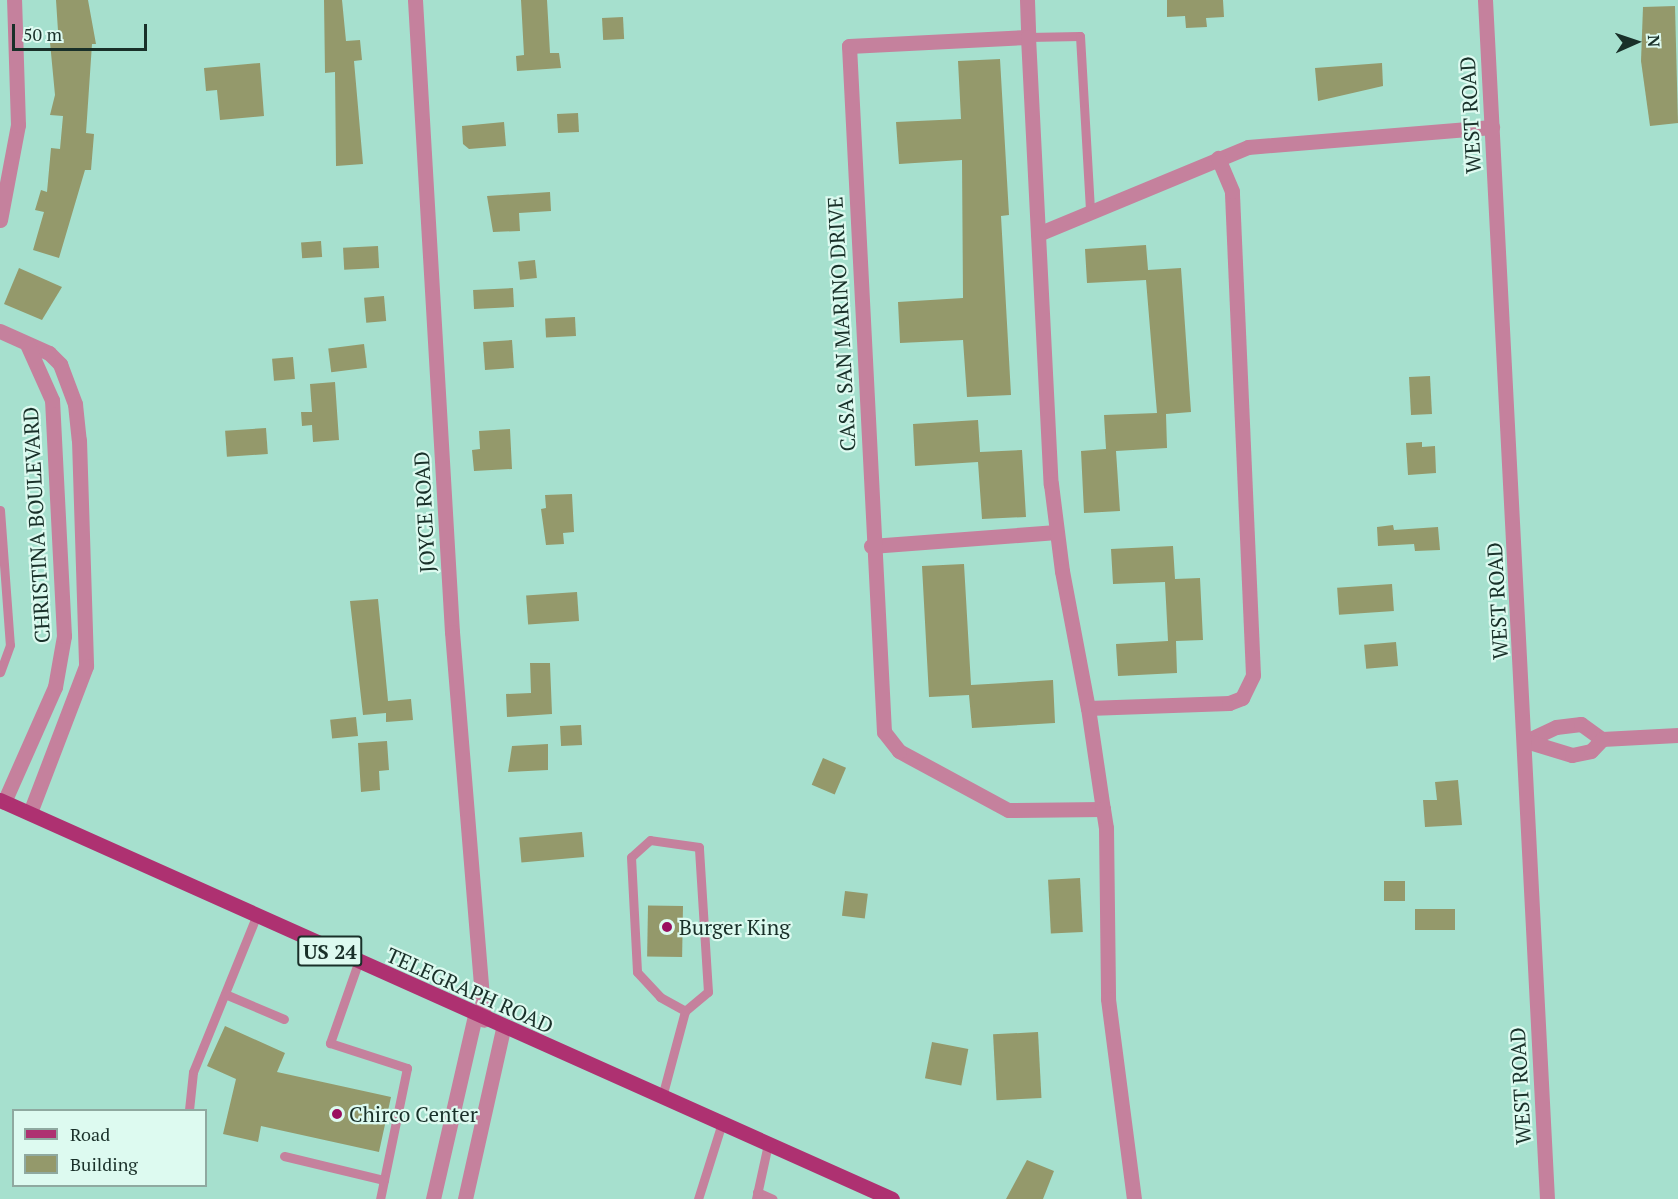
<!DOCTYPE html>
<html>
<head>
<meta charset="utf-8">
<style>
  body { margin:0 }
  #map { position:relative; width:1678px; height:1199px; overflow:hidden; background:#a6e0ce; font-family:"PT Serif",serif }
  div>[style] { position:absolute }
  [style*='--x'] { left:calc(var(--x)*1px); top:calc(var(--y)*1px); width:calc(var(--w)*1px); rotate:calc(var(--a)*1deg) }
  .building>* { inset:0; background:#94996b; transform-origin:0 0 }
  .service>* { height:9px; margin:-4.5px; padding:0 4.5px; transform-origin:4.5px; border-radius:4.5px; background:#c5819d }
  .minor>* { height:15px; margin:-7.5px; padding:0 7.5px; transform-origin:7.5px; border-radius:7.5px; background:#c5819d }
  .tertiary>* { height:15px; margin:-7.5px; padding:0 7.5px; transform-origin:7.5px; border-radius:7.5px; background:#c5819d }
  .primary>* { height:15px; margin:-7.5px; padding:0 7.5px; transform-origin:7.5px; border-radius:7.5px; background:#ae3171 }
  .dots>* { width:16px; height:16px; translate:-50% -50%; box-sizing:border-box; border:3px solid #ddfaf0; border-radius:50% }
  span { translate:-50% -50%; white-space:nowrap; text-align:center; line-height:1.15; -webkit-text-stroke:4.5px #ddfaf0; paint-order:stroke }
  .shield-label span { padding:2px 4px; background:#ddfaf0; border:2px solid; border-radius:4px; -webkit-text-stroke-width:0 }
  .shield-label { font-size:20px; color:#193029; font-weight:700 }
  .street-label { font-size:21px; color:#193029 }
  .poi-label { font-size:21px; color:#193029 }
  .left { translate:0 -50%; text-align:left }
  .legend { position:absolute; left:12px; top:1109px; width:195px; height:78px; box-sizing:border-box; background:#ddfaf0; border:2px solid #8fa9a0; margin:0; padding:8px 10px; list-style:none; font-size:18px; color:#193029 }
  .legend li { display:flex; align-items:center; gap:12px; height:30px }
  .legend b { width:30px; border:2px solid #8fa9a0 }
  .north { position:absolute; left:1606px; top:12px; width:60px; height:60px; -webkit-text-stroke:4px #ddfaf0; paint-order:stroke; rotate:87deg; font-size:16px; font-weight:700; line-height:24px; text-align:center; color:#193029 }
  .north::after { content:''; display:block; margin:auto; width:21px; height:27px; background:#193029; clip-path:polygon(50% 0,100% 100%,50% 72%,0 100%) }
  .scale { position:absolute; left:12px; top:24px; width:135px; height:27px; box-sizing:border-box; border:3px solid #193029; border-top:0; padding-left:8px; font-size:18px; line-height:21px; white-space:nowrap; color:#193029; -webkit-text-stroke:4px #ddfaf0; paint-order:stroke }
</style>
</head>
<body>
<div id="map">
  <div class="building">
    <i style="clip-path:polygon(56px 0,88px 0,96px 44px,92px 44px,86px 133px,94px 134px,91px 170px,85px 170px,59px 258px,33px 250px,44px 212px,35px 210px,41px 190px,47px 192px,51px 148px,60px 149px,63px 116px,50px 115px,55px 95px,49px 32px,58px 31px)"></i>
    <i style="clip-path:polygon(324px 0,342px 0,346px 41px,360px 40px,362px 60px,354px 61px,363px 164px,336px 166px,335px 72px,325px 73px)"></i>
    <i style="clip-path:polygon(521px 0,547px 0,550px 53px,559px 53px,561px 68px,517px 71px,516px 56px,524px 55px)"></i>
    <i style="clip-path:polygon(1167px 0,1223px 0,1224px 17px,1206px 18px,1207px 27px,1186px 28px,1185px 16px,1167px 17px)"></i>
    <i style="clip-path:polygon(1675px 6px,1678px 123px,1650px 126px,1641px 61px,1643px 7px)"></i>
    <i style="left:623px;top:17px;width:22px;height:21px;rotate:87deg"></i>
    <i style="clip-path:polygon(1000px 59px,1009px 215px,1001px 216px,1011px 395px,967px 397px,963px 340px,900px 343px,898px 302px,963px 298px,962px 160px,899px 164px,896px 122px,961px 119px,958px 61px)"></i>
    <i style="clip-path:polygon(260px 63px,264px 116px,220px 120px,217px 90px,206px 91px,204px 68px)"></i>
    <i style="clip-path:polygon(1382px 63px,1383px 86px,1318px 101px,1315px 68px)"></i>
    <i style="left:578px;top:113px;width:19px;height:21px;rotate:87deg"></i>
    <i style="clip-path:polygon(504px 122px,506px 146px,469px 149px,463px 144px,462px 126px)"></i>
    <i style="clip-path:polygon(550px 192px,551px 211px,519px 213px,520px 231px,493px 232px,487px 196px)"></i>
    <i style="left:321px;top:241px;width:16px;height:20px;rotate:86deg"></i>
    <i style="clip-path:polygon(1146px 245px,1148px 270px,1181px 268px,1191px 412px,1166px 414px,1167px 448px,1116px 451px,1120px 511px,1084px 513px,1081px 451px,1106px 449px,1104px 415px,1157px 413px,1146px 280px,1087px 283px,1085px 249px)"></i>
    <i style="left:378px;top:246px;width:22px;height:35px;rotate:87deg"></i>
    <i style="left:535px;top:260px;width:18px;height:17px;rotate:84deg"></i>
    <i style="clip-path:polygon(19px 268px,62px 287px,42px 320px,4px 304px)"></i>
    <i style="left:513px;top:288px;width:19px;height:40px;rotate:87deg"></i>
    <i style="left:384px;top:296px;width:25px;height:20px;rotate:85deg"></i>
    <i style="left:575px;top:317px;width:19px;height:30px;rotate:87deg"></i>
    <i style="left:512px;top:340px;width:28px;height:29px;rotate:86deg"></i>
    <i style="left:364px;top:344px;width:24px;height:36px;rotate:83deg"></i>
    <i style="left:293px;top:357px;width:22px;height:21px;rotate:85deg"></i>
    <i style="left:1430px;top:376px;width:38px;height:21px;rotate:87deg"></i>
    <i style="clip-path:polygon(335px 382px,339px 440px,313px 442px,312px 425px,302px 426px,301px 412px,312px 412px,310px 384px)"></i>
    <i style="clip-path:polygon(978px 420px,980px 452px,1022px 450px,1026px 517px,982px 519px,978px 462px,915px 466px,913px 424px)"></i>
    <i style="left:266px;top:428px;width:26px;height:41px;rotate:86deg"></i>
    <i style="clip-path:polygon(510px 429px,512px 469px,474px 471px,472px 450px,480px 449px,479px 431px)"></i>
    <i style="clip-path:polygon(1422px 442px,1422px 447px,1435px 446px,1436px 473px,1408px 475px,1406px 443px)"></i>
    <i style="clip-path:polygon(572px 494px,574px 532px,563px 533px,564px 544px,546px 545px,541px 509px,546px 508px,545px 495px)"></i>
    <i style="clip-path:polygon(1393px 525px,1394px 530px,1438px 527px,1440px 550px,1415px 551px,1414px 544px,1378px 546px,1377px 527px)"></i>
    <i style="clip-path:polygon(1173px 546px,1175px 579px,1200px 578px,1203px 640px,1176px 641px,1177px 673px,1118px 676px,1116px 644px,1168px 641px,1165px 582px,1113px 584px,1111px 549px)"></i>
    <i style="clip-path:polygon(964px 564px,971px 685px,1053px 680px,1055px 723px,972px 728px,969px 695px,929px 697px,922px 566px)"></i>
    <i style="left:1392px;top:584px;width:27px;height:55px;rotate:86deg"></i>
    <i style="left:577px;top:592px;width:29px;height:51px;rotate:86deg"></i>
    <i style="clip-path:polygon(378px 599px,388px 701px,411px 699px,413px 720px,386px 722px,386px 713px,363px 715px,350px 601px)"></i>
    <i style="left:1396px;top:642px;width:24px;height:32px;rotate:85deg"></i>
    <i style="clip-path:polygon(530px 663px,550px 663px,552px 714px,507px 717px,506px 694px,531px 693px)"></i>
    <i style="left:356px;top:717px;width:19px;height:26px;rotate:84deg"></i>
    <i style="left:581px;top:725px;width:20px;height:21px;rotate:87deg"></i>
    <i style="clip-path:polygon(387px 741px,389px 770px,379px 771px,380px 790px,361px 792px,358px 743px)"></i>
    <i style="clip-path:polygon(548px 744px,548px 770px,508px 772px,512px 746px)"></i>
    <i style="left:823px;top:758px;width:25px;height:29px;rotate:23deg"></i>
    <i style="clip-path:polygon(1458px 780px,1462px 825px,1425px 827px,1423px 800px,1437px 800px,1435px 782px)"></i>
    <i style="left:582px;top:832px;width:25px;height:63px;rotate:85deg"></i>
    <i style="left:1080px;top:878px;width:54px;height:32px;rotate:87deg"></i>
    <i style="left:1384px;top:881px;width:21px;height:20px"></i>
    <i style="left:845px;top:891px;width:23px;height:25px;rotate:7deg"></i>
    <i style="left:683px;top:906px;width:51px;height:35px;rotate:91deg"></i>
    <i style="left:1415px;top:909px;width:40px;height:21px"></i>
    <i style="clip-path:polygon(225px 1026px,285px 1053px,277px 1072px,391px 1097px,379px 1152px,261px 1126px,258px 1142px,223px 1134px,236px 1079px,207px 1066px)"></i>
    <i style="left:1038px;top:1032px;width:66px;height:45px;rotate:87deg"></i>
    <i style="left:932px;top:1042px;width:37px;height:37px;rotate:11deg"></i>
    <i style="clip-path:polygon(1027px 1160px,1054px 1171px,1043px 1199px,1006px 1199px)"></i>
  </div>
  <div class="service">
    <i style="--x:1028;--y:37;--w:52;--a:-1.1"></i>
    <i style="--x:1080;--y:36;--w:173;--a:86.7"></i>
    <i style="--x:0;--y:510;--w:135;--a:85.8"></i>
    <i style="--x:10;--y:645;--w:29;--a:110"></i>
    <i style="--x:358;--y:963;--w:85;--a:109.3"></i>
    <i style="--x:330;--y:1043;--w:81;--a:18"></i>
    <i style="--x:407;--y:1068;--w:134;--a:101.6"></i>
    <i style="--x:225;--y:994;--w:64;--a:23"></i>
    <i style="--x:662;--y:1097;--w:89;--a:-75"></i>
    <i style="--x:685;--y:1011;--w:30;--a:-40"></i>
    <i style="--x:708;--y:992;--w:145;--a:-93.6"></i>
    <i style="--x:699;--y:847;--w:49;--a:-171.9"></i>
    <i style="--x:650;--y:840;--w:25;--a:138"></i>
    <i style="--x:631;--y:857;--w:115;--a:87"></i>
    <i style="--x:637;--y:972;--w:34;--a:47"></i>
    <i style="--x:660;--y:997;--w:29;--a:29"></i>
    <i style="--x:189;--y:1110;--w:38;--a:-84"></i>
    <i style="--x:193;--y:1072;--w:167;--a:-67.9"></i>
    <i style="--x:284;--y:1156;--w:103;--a:13.5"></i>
    <i style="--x:757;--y:1192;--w:17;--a:24"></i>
    <i style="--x:698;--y:1199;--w:80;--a:-72.5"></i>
    <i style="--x:756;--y:1199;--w:56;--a:-77.7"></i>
  </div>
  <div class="minor">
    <i style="--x:415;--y:0;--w:633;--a:86.65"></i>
    <i style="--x:452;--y:632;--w:389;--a:85.3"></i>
    <i style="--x:1027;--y:0;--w:37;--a:88"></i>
    <i style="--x:0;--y:220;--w:97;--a:-79.3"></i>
    <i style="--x:18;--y:125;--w:125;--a:-91.8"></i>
    <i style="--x:1038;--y:234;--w:227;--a:-22.5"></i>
    <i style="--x:1248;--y:147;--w:245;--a:-4.7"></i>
    <i style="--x:0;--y:331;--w:54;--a:24.2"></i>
    <i style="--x:49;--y:353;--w:16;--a:45"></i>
    <i style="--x:60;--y:364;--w:43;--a:69.4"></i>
    <i style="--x:75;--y:404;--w:36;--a:84"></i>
    <i style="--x:79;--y:440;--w:226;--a:88.2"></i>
    <i style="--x:86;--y:666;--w:157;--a:110.9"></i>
    <i style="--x:871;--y:546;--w:186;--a:-4.3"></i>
    <i style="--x:1088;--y:708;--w:141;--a:-2"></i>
    <i style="--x:1229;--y:703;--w:14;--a:-21"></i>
    <i style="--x:1242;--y:698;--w:25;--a:-64"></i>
    <i style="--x:1253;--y:675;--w:484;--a:-92.5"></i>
    <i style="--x:1232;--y:191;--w:36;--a:-113"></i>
    <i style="--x:1526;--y:741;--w:33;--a:-25"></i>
    <i style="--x:1556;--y:727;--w:25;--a:-7"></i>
    <i style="--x:1581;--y:724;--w:26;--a:36"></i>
    <i style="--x:1602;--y:739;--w:76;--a:-3"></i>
    <i style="--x:1526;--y:741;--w:48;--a:16.9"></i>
    <i style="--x:1572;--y:755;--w:19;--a:-12"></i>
    <i style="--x:1591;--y:751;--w:16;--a:-47"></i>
    <i style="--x:4;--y:802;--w:126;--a:-66.1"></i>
    <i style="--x:55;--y:687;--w:52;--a:-80"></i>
    <i style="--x:64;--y:636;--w:236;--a:-92.9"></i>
    <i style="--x:52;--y:400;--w:61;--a:-114.1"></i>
    <i style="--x:1103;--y:809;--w:95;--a:179.4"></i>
    <i style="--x:1008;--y:810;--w:124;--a:-151.6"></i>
    <i style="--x:899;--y:751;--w:24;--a:-128"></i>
    <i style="--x:884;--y:732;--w:687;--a:-92.92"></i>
    <i style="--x:849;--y:46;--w:179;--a:-2.9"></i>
    <i style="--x:1028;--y:37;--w:448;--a:87.1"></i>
    <i style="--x:1051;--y:484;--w:88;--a:82.8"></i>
    <i style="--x:1062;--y:571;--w:139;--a:79.3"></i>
    <i style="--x:1088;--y:708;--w:102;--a:81.6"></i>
    <i style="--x:1103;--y:809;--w:19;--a:81"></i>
    <i style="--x:1106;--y:828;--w:171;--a:89.3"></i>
    <i style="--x:1108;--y:999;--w:202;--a:82.6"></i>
    <i style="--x:433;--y:1199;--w:188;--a:-77.1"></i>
    <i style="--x:465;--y:1199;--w:174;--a:-77.4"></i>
  </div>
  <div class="tertiary">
    <i style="--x:1485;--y:0;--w:1201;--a:87.04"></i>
  </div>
  <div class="primary">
    <i style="--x:0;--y:800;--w:977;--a:24.1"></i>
  </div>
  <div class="dots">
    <i style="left:667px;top:927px;background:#9a0e5f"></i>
    <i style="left:337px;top:1114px;background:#9a0e5f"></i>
  </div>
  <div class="shield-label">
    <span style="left:330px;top:951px">US 24</span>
  </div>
  <div class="street-label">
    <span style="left:1470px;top:115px;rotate:-93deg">WEST ROAD</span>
    <span style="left:841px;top:324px;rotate:-93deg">CASA SAN MARINO DRIVE</span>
    <span style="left:424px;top:512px;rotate:-93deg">JOYCE ROAD</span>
    <span style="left:36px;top:525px;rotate:-93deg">CHRISTINA BOULEVARD</span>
    <span style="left:1497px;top:601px;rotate:-93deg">WEST ROAD</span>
    <span style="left:470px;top:990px;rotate:24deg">TELEGRAPH ROAD</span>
    <span style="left:1520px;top:1086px;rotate:-93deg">WEST ROAD</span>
  </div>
  <div class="poi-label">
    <span class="left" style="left:679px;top:927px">Burger King</span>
    <span class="left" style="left:349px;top:1114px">Chirco Center</span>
  </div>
  <ul class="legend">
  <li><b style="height:8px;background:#ae3171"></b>Road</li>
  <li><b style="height:16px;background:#94996b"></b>Building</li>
  </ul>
  <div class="north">N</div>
  <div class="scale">50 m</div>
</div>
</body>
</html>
